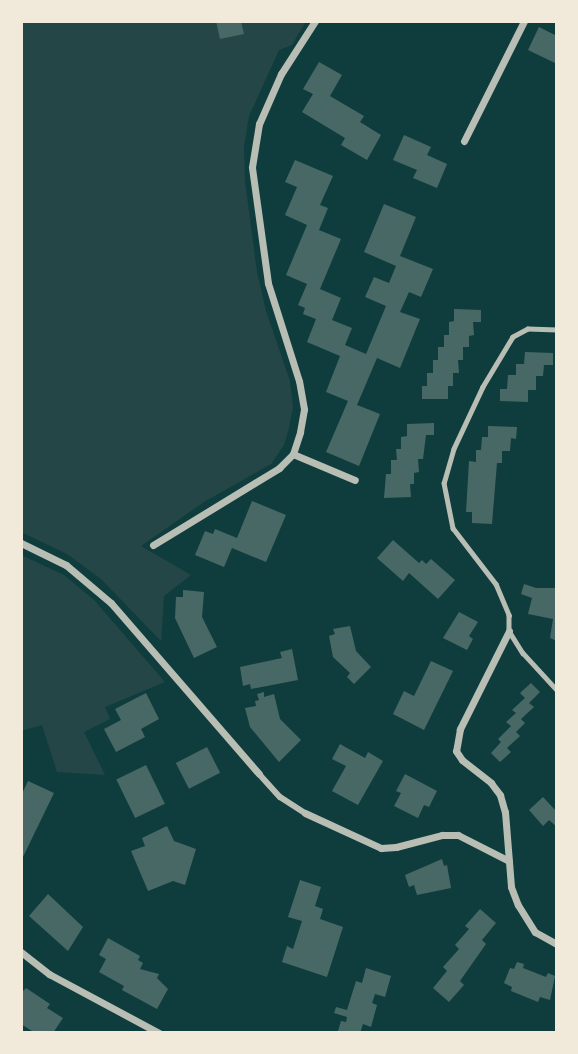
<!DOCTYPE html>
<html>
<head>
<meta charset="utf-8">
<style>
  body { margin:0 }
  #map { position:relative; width:578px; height:1054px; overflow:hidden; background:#0f3d3e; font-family:"Golos Text",sans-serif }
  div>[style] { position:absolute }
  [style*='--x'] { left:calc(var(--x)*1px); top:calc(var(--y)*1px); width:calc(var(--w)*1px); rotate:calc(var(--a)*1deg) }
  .green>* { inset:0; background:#244646 }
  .building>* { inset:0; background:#486865; transform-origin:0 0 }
  .service>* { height:4.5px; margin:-2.25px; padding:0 2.25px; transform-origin:2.25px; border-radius:2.25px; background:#b8beb3 }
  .pedestrian>* { height:6px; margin:-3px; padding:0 3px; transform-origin:3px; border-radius:3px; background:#b8beb3 }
  .minor>* { height:7px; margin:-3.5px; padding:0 3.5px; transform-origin:3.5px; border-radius:3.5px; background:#b8beb3 }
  span { translate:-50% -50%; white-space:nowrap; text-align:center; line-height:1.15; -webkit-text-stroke:7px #f1e9da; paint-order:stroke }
  .frame { position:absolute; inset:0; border:23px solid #f1e9da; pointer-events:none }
</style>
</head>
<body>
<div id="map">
  <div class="green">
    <i style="clip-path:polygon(21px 21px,306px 21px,292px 45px,279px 50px,249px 116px,244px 147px,245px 181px,257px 272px,266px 311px,290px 381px,293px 407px,289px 428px,284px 445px,271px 464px,204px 502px,141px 546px,191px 575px,164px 596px,161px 641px,101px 579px,67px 554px,21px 532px)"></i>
    <i style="clip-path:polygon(21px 555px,64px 575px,94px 600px,165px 682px,105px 707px,110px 719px,84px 732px,105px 775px,57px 772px,42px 725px,21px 731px)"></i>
  </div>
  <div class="building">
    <i style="clip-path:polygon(216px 21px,241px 21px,244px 34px,220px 39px)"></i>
    <i style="clip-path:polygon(539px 27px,557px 36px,557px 64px,528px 50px)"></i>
    <i style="clip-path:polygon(319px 62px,342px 75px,330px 96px,364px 116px,360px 122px,381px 135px,367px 160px,341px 145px,345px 138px,302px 112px,313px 94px,303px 89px)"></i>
    <i style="clip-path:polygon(404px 135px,431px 147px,427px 155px,447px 164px,437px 188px,413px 178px,417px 170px,393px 160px)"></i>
    <i style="clip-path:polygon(295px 160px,333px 176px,320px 205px,328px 208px,319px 230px,341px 239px,320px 289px,341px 298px,332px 320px,352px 328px,345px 345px,366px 354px,386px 306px,365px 297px,374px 277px,389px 283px,396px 266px,364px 252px,384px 204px,416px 217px,400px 256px,433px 269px,421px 297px,409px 292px,400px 312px,420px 319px,400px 368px,377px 358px,357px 405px,380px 414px,359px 466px,326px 452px,348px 401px,326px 392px,340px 356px,307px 342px,316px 319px,303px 314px,305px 308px,298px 305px,307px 284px,286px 275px,307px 225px,285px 215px,297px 187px,285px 182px)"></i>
    <i style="clip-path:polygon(454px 309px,481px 310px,481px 322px,473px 322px,474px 335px,469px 336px,469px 347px,463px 347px,463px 360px,458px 360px,459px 373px,453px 373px,453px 386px,448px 386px,448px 399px,422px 399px,422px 386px,427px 386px,427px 373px,433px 373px,433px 360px,438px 360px,438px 347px,444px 347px,444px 335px,449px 335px,449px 322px,454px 321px)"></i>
    <i style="clip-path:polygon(525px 352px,553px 353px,553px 365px,544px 365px,543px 376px,536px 376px,536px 390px,528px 390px,528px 402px,500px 401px,500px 389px,507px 389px,508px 375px,516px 375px,516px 364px,524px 364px)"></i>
    <i style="clip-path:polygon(434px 423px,434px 435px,426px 435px,423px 459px,418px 459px,419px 472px,414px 473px,414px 484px,410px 484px,411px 497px,384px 498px,386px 474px,391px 474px,391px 460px,397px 460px,396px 449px,401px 449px,401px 437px,407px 436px,407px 424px)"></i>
    <i style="clip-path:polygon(488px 426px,517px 427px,516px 439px,511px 438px,510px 451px,502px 451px,502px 463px,497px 463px,492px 524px,472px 523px,472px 512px,466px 512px,469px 461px,476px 462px,476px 450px,481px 450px,482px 437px,488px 437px)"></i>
    <i style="clip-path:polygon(252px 501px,286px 515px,266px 562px,232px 548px,224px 567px,195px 555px,205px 531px,213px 534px,215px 529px,237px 538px)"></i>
    <i style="clip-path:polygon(393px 540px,419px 563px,422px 560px,426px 564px,431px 559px,455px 580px,438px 599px,409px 573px,403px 581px,377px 558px)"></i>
    <i style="clip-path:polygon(524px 584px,536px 588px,557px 588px,557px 641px,550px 638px,553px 619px,528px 614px,532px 598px,521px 594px)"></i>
    <i style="clip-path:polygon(183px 590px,204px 592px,202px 617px,217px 647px,194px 658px,175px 618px,176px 597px,183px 597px)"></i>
    <i style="clip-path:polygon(459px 612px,478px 622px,469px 636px,473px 639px,467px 650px,443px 638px)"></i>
    <i style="clip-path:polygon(350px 626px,356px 651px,371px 667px,354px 684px,347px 677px,350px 673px,333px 657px,329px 636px,335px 634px,333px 629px)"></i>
    <i style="clip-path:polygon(292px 649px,298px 680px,251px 689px,250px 684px,243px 686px,240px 667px,282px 658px,280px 652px)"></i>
    <i style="clip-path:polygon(431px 661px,453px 671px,424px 730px,393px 714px,404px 691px,414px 696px)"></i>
    <i style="clip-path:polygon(531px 683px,540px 692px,529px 703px,534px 707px,521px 719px,525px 723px,516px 732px,520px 736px,507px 748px,511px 752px,500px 762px,491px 753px,501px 742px,498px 739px,511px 726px,506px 722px,516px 713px,512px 710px,525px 698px,520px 693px)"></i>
    <i style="clip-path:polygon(264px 692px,264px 697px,274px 694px,280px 719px,301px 740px,279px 762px,250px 727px,245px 708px,256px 706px,255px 701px,259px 700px,257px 694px)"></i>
    <i style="clip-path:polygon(146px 693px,159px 719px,141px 729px,145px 737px,116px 752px,104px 729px,121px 720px,115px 709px)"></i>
    <i style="clip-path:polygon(340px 744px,365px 758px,368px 752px,383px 761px,358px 805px,332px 791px,346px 766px,332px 759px)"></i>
    <i style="left:207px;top:747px;width:29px;height:35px;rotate:63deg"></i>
    <i style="left:146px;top:765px;width:43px;height:33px;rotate:64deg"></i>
    <i style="clip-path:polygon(405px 774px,437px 791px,429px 807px,424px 805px,418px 818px,394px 806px,401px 793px,396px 791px)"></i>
    <i style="clip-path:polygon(28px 781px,54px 793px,21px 861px,21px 796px)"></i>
    <i style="clip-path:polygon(543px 797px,557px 812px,557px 827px,549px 820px,543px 826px,529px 810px)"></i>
    <i style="clip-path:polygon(167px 826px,174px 841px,196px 849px,185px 885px,173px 881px,148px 891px,131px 851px,145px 846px,142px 838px)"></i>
    <i style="clip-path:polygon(442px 859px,444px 866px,447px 865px,451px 888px,417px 895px,414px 885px,409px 887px,405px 875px)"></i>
    <i style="clip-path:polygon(300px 880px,321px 887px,315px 906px,323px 909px,320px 919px,343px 927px,327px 977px,282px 962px,287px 946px,293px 949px,302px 921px,288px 917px)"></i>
    <i style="clip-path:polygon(48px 894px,83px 927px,68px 951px,29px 916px)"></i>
    <i style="clip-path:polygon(480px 909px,496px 923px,482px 940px,486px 944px,460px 981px,464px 985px,449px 1002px,433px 988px,447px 971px,443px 967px,459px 949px,455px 945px,469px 929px,465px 926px)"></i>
    <i style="clip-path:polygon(108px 938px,140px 956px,138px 960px,143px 963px,140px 969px,159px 974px,157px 978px,168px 989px,157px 1009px,122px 990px,124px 986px,99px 972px,106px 959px,99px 955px)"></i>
    <i style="clip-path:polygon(517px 962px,524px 964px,523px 968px,546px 977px,548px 973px,555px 976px,550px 1000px,540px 997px,538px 1002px,511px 991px,512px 987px,504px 983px,510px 968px,514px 969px)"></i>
    <i style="clip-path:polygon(366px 968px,391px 976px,385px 997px,375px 994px,372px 1003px,377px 1005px,371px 1027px,363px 1024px,360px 1033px,342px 1033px,338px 1031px,341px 1021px,346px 1022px,347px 1017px,334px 1013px,336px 1007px,347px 1010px,356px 981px,362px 983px)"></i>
    <i style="clip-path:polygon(26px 988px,50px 1004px,47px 1008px,63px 1018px,53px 1033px,35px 1033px,21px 1024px,21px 993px)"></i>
  </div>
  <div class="service">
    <i style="--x:557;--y:330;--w:29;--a:-178"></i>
    <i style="--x:528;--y:329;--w:17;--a:152"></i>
    <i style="--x:513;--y:337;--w:58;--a:121"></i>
    <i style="--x:483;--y:387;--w:68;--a:115.1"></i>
    <i style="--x:454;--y:449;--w:35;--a:106"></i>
    <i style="--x:444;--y:483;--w:46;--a:78.7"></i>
    <i style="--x:453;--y:528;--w:71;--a:52.5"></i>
    <i style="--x:496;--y:584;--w:34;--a:67"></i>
    <i style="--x:509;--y:615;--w:16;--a:90"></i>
    <i style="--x:509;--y:631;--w:26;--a:58"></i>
    <i style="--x:523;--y:653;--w:50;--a:47.4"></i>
  </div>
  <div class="pedestrian">
    <i style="--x:259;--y:774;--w:31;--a:48"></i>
    <i style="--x:280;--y:797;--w:30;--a:33"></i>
  </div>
  <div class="minor">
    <i style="--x:464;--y:141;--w:134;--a:-63.4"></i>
    <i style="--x:293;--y:454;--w:67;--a:22.8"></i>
    <i style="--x:21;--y:543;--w:50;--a:26.1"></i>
    <i style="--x:66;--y:565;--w:59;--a:40.2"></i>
    <i style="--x:111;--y:603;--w:226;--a:49.1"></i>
    <i style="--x:153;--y:545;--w:148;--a:-31.4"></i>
    <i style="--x:279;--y:468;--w:20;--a:-45"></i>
    <i style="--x:293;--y:454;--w:23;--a:-72"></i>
    <i style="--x:300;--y:432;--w:23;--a:-80"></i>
    <i style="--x:304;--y:409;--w:28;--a:-100"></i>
    <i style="--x:299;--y:381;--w:103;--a:-107.6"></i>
    <i style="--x:268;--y:283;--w:117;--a:-97.9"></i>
    <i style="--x:252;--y:167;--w:44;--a:-80.8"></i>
    <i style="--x:259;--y:124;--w:55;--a:-66.3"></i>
    <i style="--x:281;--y:74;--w:63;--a:-57.3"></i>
    <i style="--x:509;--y:631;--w:110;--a:116.6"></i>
    <i style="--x:460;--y:729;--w:22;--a:100"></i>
    <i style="--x:456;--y:751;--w:11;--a:56"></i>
    <i style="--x:462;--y:760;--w:37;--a:38"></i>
    <i style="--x:491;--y:783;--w:15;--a:53"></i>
    <i style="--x:500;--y:795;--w:18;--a:74"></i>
    <i style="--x:505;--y:812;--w:75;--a:85.4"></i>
    <i style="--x:511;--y:887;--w:19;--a:69"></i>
    <i style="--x:518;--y:905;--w:32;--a:58"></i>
    <i style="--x:535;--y:932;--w:25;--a:29"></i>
    <i style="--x:305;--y:813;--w:84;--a:24.7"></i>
    <i style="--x:381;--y:848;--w:15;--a:-4"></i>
    <i style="--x:396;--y:847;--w:48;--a:-14.6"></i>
    <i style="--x:442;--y:835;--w:16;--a:0"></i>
    <i style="--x:458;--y:835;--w:57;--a:27"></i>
    <i style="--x:21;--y:952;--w:36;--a:38"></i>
    <i style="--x:49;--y:974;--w:125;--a:28.2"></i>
  </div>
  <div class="frame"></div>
</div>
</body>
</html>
